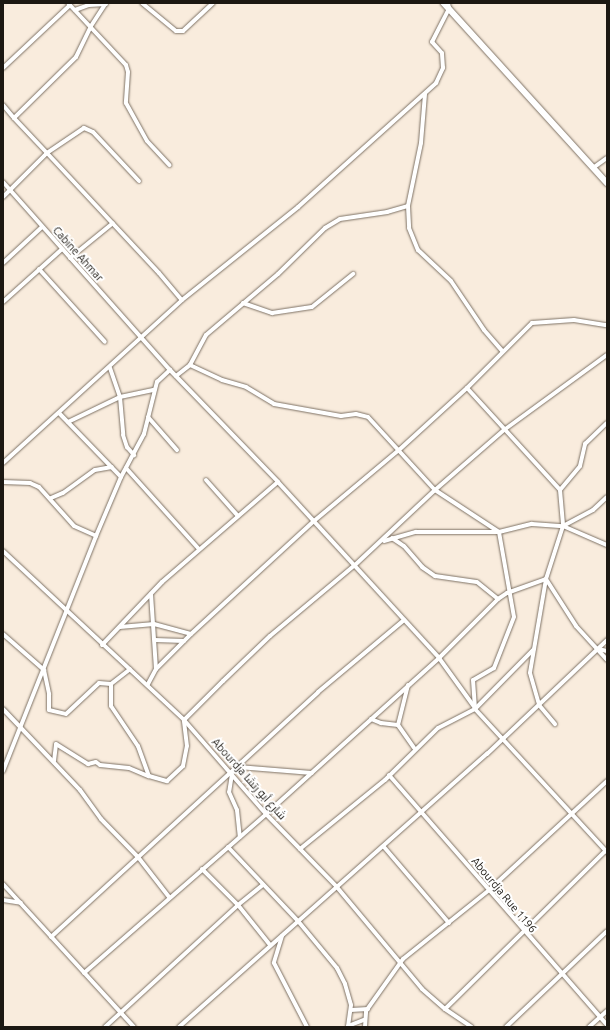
<!DOCTYPE html>
<html>
<head>
<meta charset="utf-8">
<style>
  body { margin:0 }
  #map { position:relative; width:610px; height:1030px; overflow:hidden; background:#f9ecdd; font-family:Ubuntu,Cairo,sans-serif }
  div>[style] { position:absolute }
  [style*='--x'] { left:calc(var(--x)*1px); top:calc(var(--y)*1px); width:calc(var(--w)*1px); rotate:calc(var(--a)*1deg) }
  .roads { filter:drop-shadow(0 0 1px #7e7265) drop-shadow(0 0 1px #7e7265) }
  .street>* { height:4px; margin:-2px; padding:0 2px; transform-origin:2px; border-radius:2px; background:#fff }
  .secondary>* { height:5.5px; margin:-2.75px; padding:0 2.75px; transform-origin:2.75px; border-radius:2.75px; background:#fff }
  span { translate:-50% -50%; white-space:nowrap; text-align:center; line-height:1.15; -webkit-text-stroke:4px #fff; paint-order:stroke }
  .street-label { font-size:11px; color:#1c1812 }
  .frame { position:absolute; inset:0; border:4px solid #1c1812; pointer-events:none }
</style>
</head>
<body>
<div id="map">
  <div class="roads">
    <div class="street">
      <i style="--x:68;--y:3;--w:85;--a:46.9"></i>
      <i style="--x:126;--y:65;--w:7;--a:74"></i>
      <i style="--x:128;--y:72;--w:31;--a:94"></i>
      <i style="--x:126;--y:103;--w:43;--a:61.1"></i>
      <i style="--x:147;--y:141;--w:33;--a:47"></i>
      <i style="--x:142;--y:3;--w:44;--a:39.5"></i>
      <i style="--x:176;--y:31;--w:7;--a:0"></i>
      <i style="--x:183;--y:31;--w:41;--a:-43"></i>
      <i style="--x:75;--y:10;--w:15;--a:-20"></i>
      <i style="--x:89;--y:5;--w:17;--a:-3"></i>
      <i style="--x:3;--y:68;--w:92;--a:-43.2"></i>
      <i style="--x:425;--y:94;--w:49;--a:94.7"></i>
      <i style="--x:421;--y:143;--w:64;--a:101.7"></i>
      <i style="--x:408;--y:206;--w:22;--a:87"></i>
      <i style="--x:409;--y:228;--w:24;--a:68"></i>
      <i style="--x:418;--y:250;--w:45;--a:43.2"></i>
      <i style="--x:451;--y:281;--w:59;--a:56"></i>
      <i style="--x:484;--y:330;--w:28;--a:49"></i>
      <i style="--x:3;--y:105;--w:17;--a:50"></i>
      <i style="--x:593;--y:168;--w:17;--a:-36"></i>
      <i style="--x:139;--y:181;--w:67;--a:-133.2"></i>
      <i style="--x:93;--y:132;--w:10;--a:-156"></i>
      <i style="--x:84;--y:128;--w:45;--a:146"></i>
      <i style="--x:47;--y:153;--w:164;--a:47"></i>
      <i style="--x:159;--y:273;--w:35;--a:50"></i>
      <i style="--x:3;--y:182;--w:251;--a:48.4"></i>
      <i style="--x:170;--y:370;--w:156;--a:46"></i>
      <i style="--x:278;--y:482;--w:239;--a:47.5"></i>
      <i style="--x:439;--y:658;--w:62;--a:54.2"></i>
      <i style="--x:3;--y:197;--w:62;--a:-45"></i>
      <i style="--x:47;--y:153;--w:48;--a:-133.3"></i>
      <i style="--x:14;--y:118;--w:87;--a:-44.5"></i>
      <i style="--x:76;--y:57;--w:34;--a:-64"></i>
      <i style="--x:91;--y:26;--w:27;--a:-57"></i>
      <i style="--x:70;--y:258;--w:55;--a:-39.1"></i>
      <i style="--x:3;--y:263;--w:53;--a:-42.7"></i>
      <i style="--x:39;--y:269;--w:98;--a:47.9"></i>
      <i style="--x:3;--y:302;--w:79;--a:-41.9"></i>
      <i style="--x:243;--y:303;--w:31;--a:19"></i>
      <i style="--x:272;--y:313;--w:40;--a:-8.5"></i>
      <i style="--x:312;--y:307;--w:53;--a:-38.8"></i>
      <i style="--x:190;--y:365;--w:35;--a:25"></i>
      <i style="--x:222;--y:380;--w:25;--a:16"></i>
      <i style="--x:246;--y:387;--w:33;--a:31"></i>
      <i style="--x:274;--y:404;--w:68;--a:10.2"></i>
      <i style="--x:341;--y:416;--w:15;--a:-8"></i>
      <i style="--x:356;--y:414;--w:12;--a:14"></i>
      <i style="--x:368;--y:417;--w:99;--a:47.5"></i>
      <i style="--x:435;--y:490;--w:77;--a:33.3"></i>
      <i style="--x:499;--y:532;--w:86;--a:80"></i>
      <i style="--x:514;--y:617;--w:55;--a:111.4"></i>
      <i style="--x:494;--y:668;--w:24;--a:150"></i>
      <i style="--x:473;--y:680;--w:29;--a:86"></i>
      <i style="--x:475;--y:709;--w:195;--a:47.3"></i>
      <i style="--x:110;--y:368;--w:31;--a:71"></i>
      <i style="--x:120;--y:397;--w:38;--a:85"></i>
      <i style="--x:123;--y:435;--w:13;--a:72"></i>
      <i style="--x:127;--y:447;--w:11;--a:49"></i>
      <i style="--x:176;--y:376;--w:18;--a:-38"></i>
      <i style="--x:190;--y:365;--w:34;--a:-62"></i>
      <i style="--x:206;--y:335;--w:94;--a:-40.3"></i>
      <i style="--x:278;--y:274;--w:66;--a:-44.4"></i>
      <i style="--x:325;--y:228;--w:17;--a:-31"></i>
      <i style="--x:340;--y:219;--w:48;--a:-8.5"></i>
      <i style="--x:387;--y:212;--w:22;--a:-16"></i>
      <i style="--x:467;--y:388;--w:138;--a:47.6"></i>
      <i style="--x:560;--y:490;--w:36;--a:85"></i>
      <i style="--x:563;--y:526;--w:56;--a:107.8"></i>
      <i style="--x:546;--y:579;--w:95;--a:99.7"></i>
      <i style="--x:530;--y:673;--w:33;--a:74"></i>
      <i style="--x:539;--y:705;--w:25;--a:50"></i>
      <i style="--x:59;--y:413;--w:89;--a:45.9"></i>
      <i style="--x:148;--y:417;--w:44;--a:48.7"></i>
      <i style="--x:68;--y:422;--w:58;--a:-25.7"></i>
      <i style="--x:120;--y:397;--w:35;--a:-12"></i>
      <i style="--x:3;--y:463;--w:242;--a:-42.3"></i>
      <i style="--x:182;--y:300;--w:149;--a:-38.7"></i>
      <i style="--x:298;--y:207;--w:186;--a:-41.9"></i>
      <i style="--x:436;--y:83;--w:17;--a:-65"></i>
      <i style="--x:443;--y:68;--w:15;--a:-94"></i>
      <i style="--x:442;--y:53;--w:15;--a:-132"></i>
      <i style="--x:432;--y:42;--w:38;--a:-63"></i>
      <i style="--x:449;--y:8;--w:5;--a:-101"></i>
      <i style="--x:126;--y:468;--w:109;--a:48"></i>
      <i style="--x:206;--y:480;--w:48;--a:48.4"></i>
      <i style="--x:3;--y:482;--w:27;--a:2"></i>
      <i style="--x:30;--y:483;--w:10;--a:24"></i>
      <i style="--x:39;--y:487;--w:52;--a:48.1"></i>
      <i style="--x:74;--y:526;--w:24;--a:24"></i>
      <i style="--x:560;--y:490;--w:31;--a:-50"></i>
      <i style="--x:580;--y:466;--w:23;--a:-77"></i>
      <i style="--x:585;--y:444;--w:30;--a:-44"></i>
      <i style="--x:51;--y:498;--w:13;--a:-23"></i>
      <i style="--x:63;--y:493;--w:39;--a:-36"></i>
      <i style="--x:95;--y:470;--w:17;--a:-10"></i>
      <i style="--x:563;--y:526;--w:34;--a:-28"></i>
      <i style="--x:593;--y:510;--w:19;--a:-43"></i>
      <i style="--x:392;--y:538;--w:14;--a:34"></i>
      <i style="--x:404;--y:546;--w:28;--a:49"></i>
      <i style="--x:422;--y:567;--w:16;--a:35"></i>
      <i style="--x:435;--y:576;--w:42;--a:8.1"></i>
      <i style="--x:477;--y:582;--w:27;--a:39"></i>
      <i style="--x:384;--y:541;--w:33;--a:-16"></i>
      <i style="--x:416;--y:532;--w:83;--a:0"></i>
      <i style="--x:499;--y:532;--w:34;--a:-14"></i>
      <i style="--x:532;--y:524;--w:31;--a:4"></i>
      <i style="--x:563;--y:526;--w:48;--a:23.4"></i>
      <i style="--x:3;--y:551;--w:248;--a:43"></i>
      <i style="--x:184;--y:720;--w:125;--a:48.9"></i>
      <i style="--x:266;--y:814;--w:100;--a:45.8"></i>
      <i style="--x:336;--y:886;--w:134;--a:50.1"></i>
      <i style="--x:422;--y:989;--w:30;--a:41"></i>
      <i style="--x:445;--y:1009;--w:32;--a:34"></i>
      <i style="--x:151;--y:594;--w:75;--a:86.2"></i>
      <i style="--x:120;--y:627;--w:34;--a:-5"></i>
      <i style="--x:154;--y:624;--w:38;--a:15"></i>
      <i style="--x:3;--y:634;--w:55;--a:41.3"></i>
      <i style="--x:44;--y:670;--w:25;--a:78"></i>
      <i style="--x:49;--y:694;--w:16;--a:90"></i>
      <i style="--x:49;--y:710;--w:17;--a:13"></i>
      <i style="--x:66;--y:714;--w:45;--a:-43.2"></i>
      <i style="--x:99;--y:683;--w:12;--a:5"></i>
      <i style="--x:111;--y:684;--w:22;--a:90"></i>
      <i style="--x:111;--y:706;--w:48;--a:56"></i>
      <i style="--x:138;--y:746;--w:32;--a:70"></i>
      <i style="--x:149;--y:776;--w:19;--a:16"></i>
      <i style="--x:167;--y:781;--w:22;--a:-43"></i>
      <i style="--x:183;--y:766;--w:20;--a:-79"></i>
      <i style="--x:187;--y:746;--w:26;--a:-97"></i>
      <i style="--x:184;--y:720;--w:55;--a:-45"></i>
      <i style="--x:223;--y:681;--w:65;--a:-43.8"></i>
      <i style="--x:270;--y:636;--w:111;--a:-39.9"></i>
      <i style="--x:355;--y:565;--w:110;--a:-43.2"></i>
      <i style="--x:435;--y:490;--w:91;--a:-41"></i>
      <i style="--x:504;--y:430;--w:127;--a:-36.1"></i>
      <i style="--x:155;--y:640;--w:29;--a:2"></i>
      <i style="--x:102;--y:645;--w:87;--a:-46.4"></i>
      <i style="--x:162;--y:582;--w:153;--a:-40.8"></i>
      <i style="--x:598;--y:649;--w:9;--a:13"></i>
      <i style="--x:111;--y:684;--w:24;--a:-38"></i>
      <i style="--x:148;--y:684;--w:17;--a:-62"></i>
      <i style="--x:156;--y:669;--w:49;--a:-45"></i>
      <i style="--x:191;--y:634;--w:167;--a:-42.6"></i>
      <i style="--x:314;--y:521;--w:111;--a:-39.9"></i>
      <i style="--x:399;--y:450;--w:92;--a:-42.4"></i>
      <i style="--x:467;--y:388;--w:92;--a:-45"></i>
      <i style="--x:532;--y:323;--w:42;--a:-4.1"></i>
      <i style="--x:574;--y:320;--w:33;--a:9"></i>
      <i style="--x:408;--y:685;--w:41;--a:104"></i>
      <i style="--x:398;--y:725;--w:28;--a:55"></i>
      <i style="--x:3;--y:709;--w:112;--a:46.5"></i>
      <i style="--x:80;--y:790;--w:36;--a:54"></i>
      <i style="--x:101;--y:819;--w:53;--a:45.8"></i>
      <i style="--x:138;--y:857;--w:51;--a:52.2"></i>
      <i style="--x:371;--y:719;--w:11;--a:22"></i>
      <i style="--x:381;--y:723;--w:17;--a:7"></i>
      <i style="--x:54;--y:761;--w:17;--a:-83"></i>
      <i style="--x:56;--y:744;--w:38;--a:32"></i>
      <i style="--x:88;--y:764;--w:8;--a:-14"></i>
      <i style="--x:96;--y:762;--w:5;--a:37"></i>
      <i style="--x:100;--y:765;--w:29;--a:6"></i>
      <i style="--x:129;--y:768;--w:21;--a:23"></i>
      <i style="--x:238;--y:767;--w:74;--a:4.6"></i>
      <i style="--x:3;--y:771;--w:253;--a:-68.4"></i>
      <i style="--x:96;--y:536;--w:64;--a:-67"></i>
      <i style="--x:121;--y:477;--w:49;--a:-61.9"></i>
      <i style="--x:144;--y:434;--w:54;--a:-76"></i>
      <i style="--x:157;--y:382;--w:18;--a:-43"></i>
      <i style="--x:232;--y:774;--w:18;--a:99"></i>
      <i style="--x:229;--y:792;--w:20;--a:66"></i>
      <i style="--x:237;--y:810;--w:27;--a:84"></i>
      <i style="--x:389;--y:775;--w:332;--a:48.9"></i>
      <i style="--x:228;--y:847;--w:102;--a:46.6"></i>
      <i style="--x:298;--y:921;--w:61;--a:50.3"></i>
      <i style="--x:337;--y:968;--w:18;--a:63"></i>
      <i style="--x:345;--y:984;--w:22;--a:74"></i>
      <i style="--x:351;--y:1005;--w:22;--a:98"></i>
      <i style="--x:384;--y:847;--w:100;--a:49.5"></i>
      <i style="--x:300;--y:849;--w:109;--a:-39.1"></i>
      <i style="--x:385;--y:780;--w:74;--a:-44.5"></i>
      <i style="--x:438;--y:728;--w:42;--a:-27.2"></i>
      <i style="--x:475;--y:709;--w:84;--a:-45.5"></i>
      <i style="--x:202;--y:869;--w:51;--a:45"></i>
      <i style="--x:238;--y:905;--w:51;--a:51.3"></i>
      <i style="--x:3;--y:884;--w:194;--a:47.5"></i>
      <i style="--x:3;--y:900;--w:18;--a:9"></i>
      <i style="--x:282;--y:936;--w:28;--a:107"></i>
      <i style="--x:274;--y:963;--w:72;--a:62.7"></i>
      <i style="--x:51;--y:937;--w:362;--a:-42.5"></i>
      <i style="--x:318;--y:692;--w:112;--a:-39.9"></i>
      <i style="--x:84;--y:973;--w:242;--a:-41.1"></i>
      <i style="--x:266;--y:814;--w:233;--a:-42"></i>
      <i style="--x:439;--y:658;--w:83;--a:-45"></i>
      <i style="--x:498;--y:599;--w:11;--a:-34"></i>
      <i style="--x:507;--y:593;--w:41;--a:-19.7"></i>
      <i style="--x:546;--y:579;--w:56;--a:57.4"></i>
      <i style="--x:576;--y:626;--w:46;--a:47.6"></i>
      <i style="--x:445;--y:1009;--w:226;--a:-44.6"></i>
      <i style="--x:351;--y:1010;--w:17;--a:-3"></i>
      <i style="--x:348;--y:1026;--w:17;--a:-21"></i>
      <i style="--x:105;--y:1027;--w:180;--a:-42.5"></i>
      <i style="--x:238;--y:905;--w:32;--a:-39"></i>
      <i style="--x:179;--y:1027;--w:412;--a:-41.6"></i>
      <i style="--x:487;--y:754;--w:166;--a:-43.5"></i>
      <i style="--x:365;--y:1027;--w:16;--a:-86"></i>
      <i style="--x:366;--y:1011;--w:64;--a:-54.6"></i>
      <i style="--x:403;--y:959;--w:110;--a:-38.7"></i>
      <i style="--x:489;--y:890;--w:161;--a:-42.7"></i>
      <i style="--x:506;--y:1027;--w:139;--a:-43.5"></i>
      <i style="--x:589;--y:1027;--w:24;--a:-42"></i>
    </div>
    <div class="secondary">
      <i style="--x:444;--y:3;--w:243;--a:47.8"></i>
    </div>
  </div>
  <div class="street-label">
    <span style="left:78px;top:254px;rotate:48deg">Cabine Ahmar</span>
    <span style="left:249px;top:779px;rotate:48deg">Abourdja شارع أبو رتشا</span>
    <span style="left:504px;top:895px;rotate:50deg">Abourdja Rue 1196</span>
  </div>
  <div class="frame"></div>
</div>
</body>
</html>
